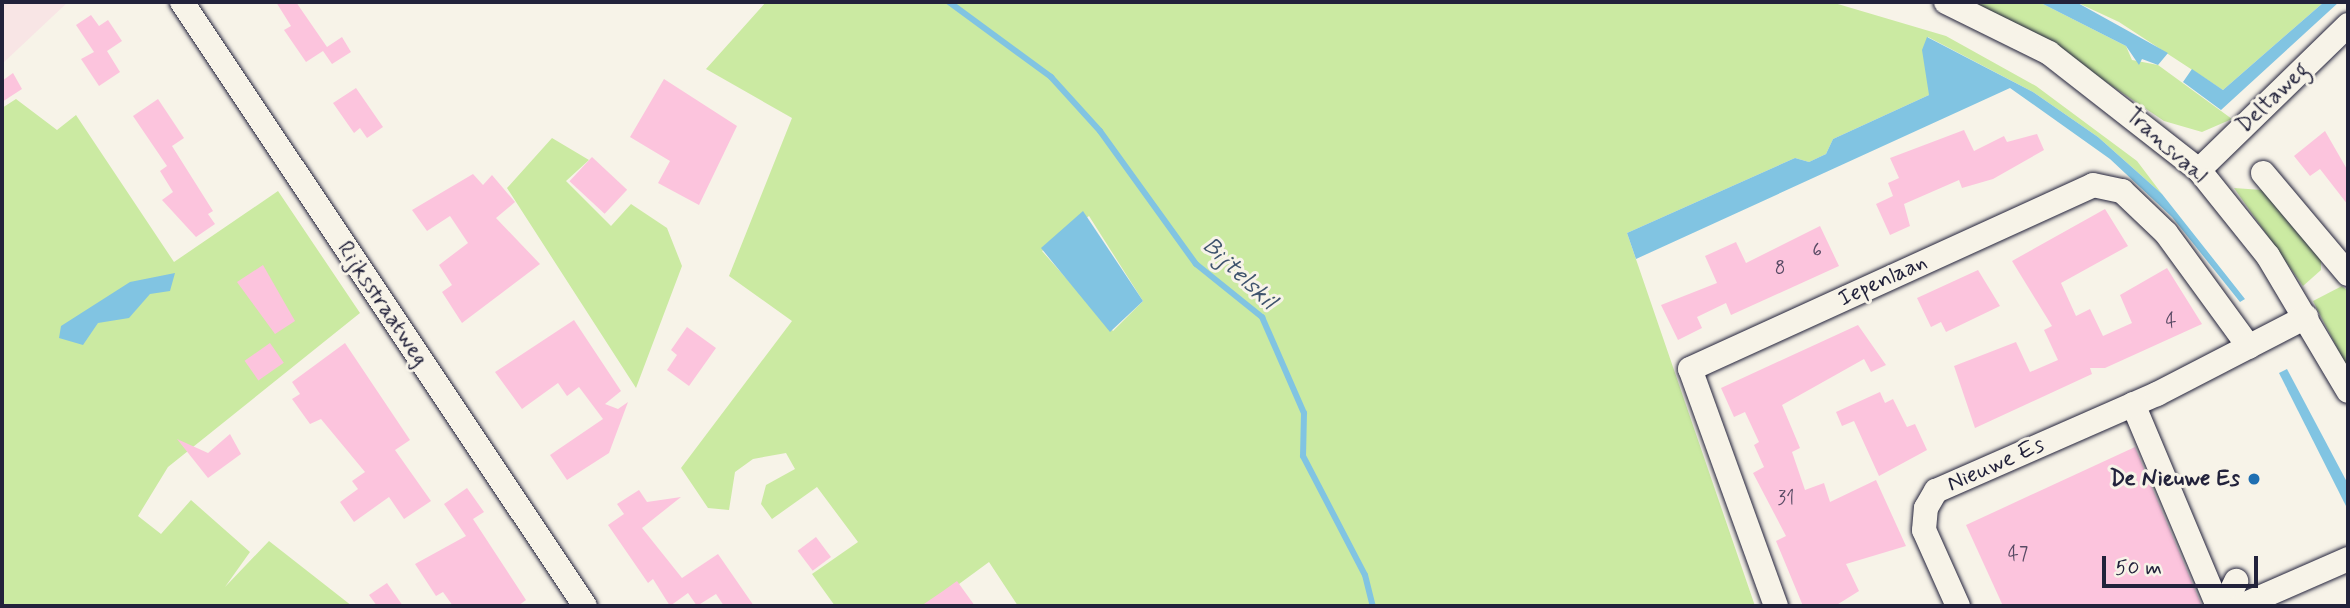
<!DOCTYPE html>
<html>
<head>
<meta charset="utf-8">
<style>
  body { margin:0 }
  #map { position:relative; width:2350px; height:608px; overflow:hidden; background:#f7f3e8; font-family:Mynerve,sans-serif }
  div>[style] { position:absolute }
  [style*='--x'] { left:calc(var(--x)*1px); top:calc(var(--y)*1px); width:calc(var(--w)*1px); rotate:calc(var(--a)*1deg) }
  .built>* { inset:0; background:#f8e5e5 }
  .green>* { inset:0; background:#cbeaa2 }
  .water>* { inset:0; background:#81c4e2 }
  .stream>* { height:6px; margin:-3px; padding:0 3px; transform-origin:3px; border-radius:3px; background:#81c4e2 }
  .building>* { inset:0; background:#fcc4dd; transform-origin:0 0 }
  .roads { filter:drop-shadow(0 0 2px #22223b) drop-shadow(0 0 2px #22223b) }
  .minor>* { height:24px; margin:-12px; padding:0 12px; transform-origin:12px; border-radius:12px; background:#f7f3e8 }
  .dots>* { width:19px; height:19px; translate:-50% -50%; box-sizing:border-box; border:4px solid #f7f3e8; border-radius:50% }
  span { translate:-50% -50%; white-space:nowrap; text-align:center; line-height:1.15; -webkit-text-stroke:6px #f7f3e8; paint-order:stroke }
  .number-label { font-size:19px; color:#584a64 }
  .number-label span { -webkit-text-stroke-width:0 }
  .street-label { font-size:23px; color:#22223b }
  .poi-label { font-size:23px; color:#22223b; font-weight:700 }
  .right { translate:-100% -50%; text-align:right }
  .water-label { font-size:24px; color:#3e536d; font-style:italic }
  .frame { position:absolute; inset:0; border:4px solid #22223b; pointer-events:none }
  .scale { position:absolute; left:2102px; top:556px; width:156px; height:32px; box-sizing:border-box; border:4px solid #22223b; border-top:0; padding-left:9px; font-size:21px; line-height:24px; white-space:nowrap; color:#22223b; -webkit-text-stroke:5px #f7f3e8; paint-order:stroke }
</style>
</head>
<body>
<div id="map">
  <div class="built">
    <i style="clip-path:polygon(2px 2px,68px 2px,2px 64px)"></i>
  </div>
  <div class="green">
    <i style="clip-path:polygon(evenodd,766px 2px,1831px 2px,1946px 36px,2036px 86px,2137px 161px,2162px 194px,2098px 137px,2033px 92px,1928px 37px,1929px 95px,1833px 139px,1826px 154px,1809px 162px,1795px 158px,1627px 233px,1755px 606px,1018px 606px,989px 562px,929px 606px,835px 606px,812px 574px,858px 542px,817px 487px,772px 519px,761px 504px,766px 485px,795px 469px,786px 453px,753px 459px,735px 472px,729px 510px,708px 508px,681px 468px,792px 321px,729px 276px,792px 118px,706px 69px,766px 2px,1089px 216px,1143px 301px,1113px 331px,1042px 251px,1089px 216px)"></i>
    <i style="clip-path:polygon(1968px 2px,2041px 3px,2126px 46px,2132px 60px,2158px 65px,2232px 119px,2202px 132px,2164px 121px,2035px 34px)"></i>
    <i style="clip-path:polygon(2076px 2px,2324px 2px,2223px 90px,2119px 22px)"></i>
    <i style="clip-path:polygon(16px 99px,57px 130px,76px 115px,174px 262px,278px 191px,360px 313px,168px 467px,138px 516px,161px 534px,191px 500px,250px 552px,225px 587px,269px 541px,352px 606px,2px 606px,2px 108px)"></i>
    <i style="clip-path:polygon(552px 138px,589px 160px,566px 181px,611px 226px,631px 204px,667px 228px,682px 266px,636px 388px,507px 188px)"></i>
    <i style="clip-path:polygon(2234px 188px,2262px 190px,2321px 257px,2321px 270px,2303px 286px)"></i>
    <i style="clip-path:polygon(2342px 286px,2348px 291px,2348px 369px,2313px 301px)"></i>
  </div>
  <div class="water">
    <i style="clip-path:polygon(2039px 2px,2076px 2px,2168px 53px,2158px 65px,2142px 59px,2139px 65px,2126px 46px)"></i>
    <i style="clip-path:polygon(2324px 2px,2339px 2px,2221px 110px,2183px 82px,2192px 69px,2223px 90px)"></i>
    <i style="clip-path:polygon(1927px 37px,2033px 92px,2098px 137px,2162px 194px,2245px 299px,2240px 302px,2172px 217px,2110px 159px,2010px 88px,1636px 259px,1627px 233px,1795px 158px,1809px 162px,1826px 154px,1833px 139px,1929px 95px,1922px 50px)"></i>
    <i style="clip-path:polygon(1083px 211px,1143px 301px,1110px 332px,1041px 248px)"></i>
    <i style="clip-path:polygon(175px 273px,170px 291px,150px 294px,129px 318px,98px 323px,83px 345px,59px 338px,61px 326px,130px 282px)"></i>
    <i style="clip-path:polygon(2287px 369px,2348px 484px,2348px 510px,2279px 373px)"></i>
  </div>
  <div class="stream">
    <i style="--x:949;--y:2;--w:127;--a:36.3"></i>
    <i style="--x:1051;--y:77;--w:73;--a:47.8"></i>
    <i style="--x:1100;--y:131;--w:164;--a:54.2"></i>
    <i style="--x:1196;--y:264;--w:85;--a:38.8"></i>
    <i style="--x:1262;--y:317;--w:105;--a:66.4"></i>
    <i style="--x:1304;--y:413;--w:43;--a:91.3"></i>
    <i style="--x:1303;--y:456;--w:134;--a:62.5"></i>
    <i style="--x:1365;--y:575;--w:32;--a:76"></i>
  </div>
  <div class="building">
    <i style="clip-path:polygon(276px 2px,296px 2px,327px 47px,342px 37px,351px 52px,332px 64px,323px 51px,306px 62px,284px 30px,291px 26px)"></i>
    <i style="clip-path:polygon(91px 15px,99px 26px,108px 20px,122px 41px,107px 51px,120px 72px,99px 86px,81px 59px,94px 52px,76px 25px)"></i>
    <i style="clip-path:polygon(13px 73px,22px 89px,2px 102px,2px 81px)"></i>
    <i style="clip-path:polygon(664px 79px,737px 126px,699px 205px,658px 183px,670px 161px,630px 137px)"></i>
    <i style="clip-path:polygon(356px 88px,383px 127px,367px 138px,360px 128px,354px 133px,333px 103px)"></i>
    <i style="clip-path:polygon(158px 99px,184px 138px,172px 146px,213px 211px,208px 214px,215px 224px,196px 237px,162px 200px,173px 192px,160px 171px,167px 166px,133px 116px)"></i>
    <i style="clip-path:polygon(1964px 130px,1974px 151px,2004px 136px,2007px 142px,2037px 134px,2044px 150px,1993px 179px,1962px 188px,1959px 180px,1904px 204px,1910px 226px,1890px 235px,1876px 204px,1893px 196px,1888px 183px,1899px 178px,1890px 158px)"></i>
    <i style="clip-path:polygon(2325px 131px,2348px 171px,2348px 205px,2320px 169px,2310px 176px,2294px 156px)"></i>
    <i style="left:592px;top:157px;width:48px;height:33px;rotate:43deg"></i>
    <i style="clip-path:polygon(473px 174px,483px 185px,492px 175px,515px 202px,496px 218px,540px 264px,462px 323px,442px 292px,452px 285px,439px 265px,468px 243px,450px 216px,427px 231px,412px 210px)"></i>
    <i style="clip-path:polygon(2105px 209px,2128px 246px,2061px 283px,2076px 316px,2090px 309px,2103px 336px,2132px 323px,2120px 295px,2167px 268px,2202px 324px,2105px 368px,2090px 368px,2092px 374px,1975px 428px,1954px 366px,2016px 342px,2030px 372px,2058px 360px,2044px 330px,2052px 326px,2012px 261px)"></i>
    <i style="clip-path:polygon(1820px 226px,1839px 266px,1731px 315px,1726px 303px,1697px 317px,1702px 328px,1678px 340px,1661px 305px,1717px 283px,1705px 256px,1736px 242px,1746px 263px)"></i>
    <i style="clip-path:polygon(263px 265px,295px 321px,275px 334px,237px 282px)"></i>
    <i style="clip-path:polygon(1978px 270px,2000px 306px,1946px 332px,1941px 322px,1931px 327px,1917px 298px)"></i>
    <i style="clip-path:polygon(574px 320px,621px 391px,605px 404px,618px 409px,628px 402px,609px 453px,567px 480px,550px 455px,603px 419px,579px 387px,567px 396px,558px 383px,522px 409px,495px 372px)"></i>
    <i style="clip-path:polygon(1858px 325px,1886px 365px,1871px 372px,1864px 359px,1782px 405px,1800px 448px,1792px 452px,1805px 490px,1824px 483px,1830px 502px,1876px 480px,1906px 546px,1846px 564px,1859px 591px,1835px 606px,1803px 606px,1776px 541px,1786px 536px,1753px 473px,1764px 467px,1754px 445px,1759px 442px,1745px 412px,1734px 417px,1721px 388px)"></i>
    <i style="clip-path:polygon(687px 327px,716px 348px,689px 386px,667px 370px,677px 355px,671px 350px)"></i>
    <i style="left:270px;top:343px;width:24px;height:31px;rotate:55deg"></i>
    <i style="clip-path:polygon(345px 343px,410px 440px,395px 450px,431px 501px,404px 519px,389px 497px,354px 522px,340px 502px,358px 489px,352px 481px,365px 472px,321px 419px,310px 424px,292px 399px,300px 394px,292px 382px)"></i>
    <i style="clip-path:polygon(1880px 392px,1885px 403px,1893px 399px,1907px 427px,1915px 424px,1927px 450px,1879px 476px,1854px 421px,1842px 426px,1836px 412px)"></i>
    <i style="clip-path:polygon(230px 434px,241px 454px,208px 478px,177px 439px,208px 453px)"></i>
    <i style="clip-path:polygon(2135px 447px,2202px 606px,2003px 606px,1966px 525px)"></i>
    <i style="clip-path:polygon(467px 488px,484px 512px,473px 519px,526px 600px,518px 606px,453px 606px,443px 592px,436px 596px,415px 564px,466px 536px,444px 504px)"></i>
    <i style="clip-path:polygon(639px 490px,647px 502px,681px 497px,642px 528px,682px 578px,718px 554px,754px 606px,724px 606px,716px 594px,697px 606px,688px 593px,670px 606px,653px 579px,648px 583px,608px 525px,624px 514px,617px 504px)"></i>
    <i style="left:816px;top:537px;width:25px;height:23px;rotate:53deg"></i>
    <i style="clip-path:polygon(957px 581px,975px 606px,921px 606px,943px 591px)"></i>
    <i style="clip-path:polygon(387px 583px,403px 606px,377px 606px,369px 595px)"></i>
  </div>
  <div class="roads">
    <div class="minor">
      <i style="--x:182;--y:2;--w:726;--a:56.29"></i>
      <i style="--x:1946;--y:2;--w:115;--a:26.3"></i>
      <i style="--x:2049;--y:53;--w:190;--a:38"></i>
      <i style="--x:2199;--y:170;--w:110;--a:51.3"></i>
      <i style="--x:2268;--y:256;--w:157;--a:59.3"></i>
      <i style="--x:2199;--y:170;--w:208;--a:-44.2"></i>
      <i style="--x:2263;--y:173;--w:132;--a:49.9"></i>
      <i style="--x:2133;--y:404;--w:219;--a:67.2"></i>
      <i style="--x:1776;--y:606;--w:252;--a:-109.9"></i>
      <i style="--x:1690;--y:369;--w:443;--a:-24.5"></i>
      <i style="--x:2093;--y:185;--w:30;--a:12"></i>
      <i style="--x:2122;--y:191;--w:61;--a:43.7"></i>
      <i style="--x:2166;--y:233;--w:141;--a:53.9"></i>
      <i style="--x:1958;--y:606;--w:83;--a:-114.1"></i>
      <i style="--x:1924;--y:530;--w:22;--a:-85"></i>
      <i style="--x:1926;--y:508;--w:20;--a:-60"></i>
      <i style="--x:1936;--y:491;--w:241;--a:-23.7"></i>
      <i style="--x:2157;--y:394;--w:168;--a:-27.3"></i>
      <i style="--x:2224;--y:606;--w:28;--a:-64"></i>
      <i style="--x:2241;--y:606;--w:117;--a:-23.7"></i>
    </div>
  </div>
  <div class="dots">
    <i style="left:2254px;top:479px;background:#1f6fb2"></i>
  </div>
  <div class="number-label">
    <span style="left:1817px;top:251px">6</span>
    <span style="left:1780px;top:269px">8</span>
    <span style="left:2171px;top:322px">4</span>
    <span style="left:1786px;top:499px">31</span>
    <span style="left:2018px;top:555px">47</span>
  </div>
  <div class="street-label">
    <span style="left:2273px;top:98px;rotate:-44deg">Deltaweg</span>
    <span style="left:2166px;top:146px;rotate:42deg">Transvaal</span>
    <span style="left:1883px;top:281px;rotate:-25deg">Iepenlaan</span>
    <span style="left:382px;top:304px;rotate:56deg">Rijksstraatweg</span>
    <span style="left:1996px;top:465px;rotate:-24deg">Nieuwe Es</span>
  </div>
  <div class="poi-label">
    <span class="right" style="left:2240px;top:479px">De Nieuwe Es</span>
  </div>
  <div class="water-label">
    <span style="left:1239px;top:274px;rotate:44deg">Bijtelskil</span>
  </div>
  <div class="frame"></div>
  <div class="scale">50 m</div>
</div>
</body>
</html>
